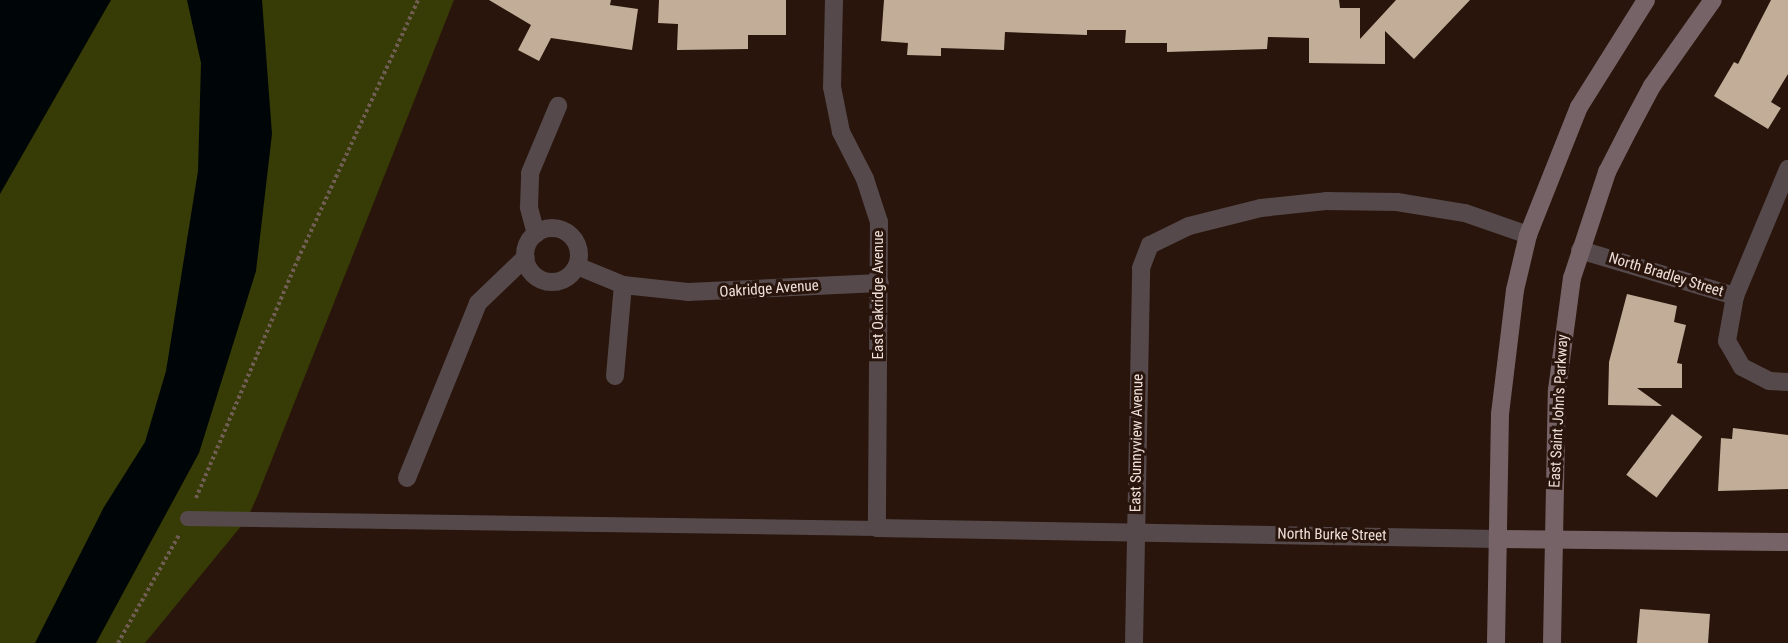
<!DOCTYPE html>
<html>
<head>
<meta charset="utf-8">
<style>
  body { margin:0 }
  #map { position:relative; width:1788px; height:643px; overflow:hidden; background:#29150b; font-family:"Roboto Condensed",sans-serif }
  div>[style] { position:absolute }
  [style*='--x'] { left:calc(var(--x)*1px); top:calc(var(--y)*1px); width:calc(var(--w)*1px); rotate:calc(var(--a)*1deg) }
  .green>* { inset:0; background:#373b06 }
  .water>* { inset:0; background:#000607 }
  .building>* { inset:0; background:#c2ad99; transform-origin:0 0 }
  .path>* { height:4px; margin-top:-2px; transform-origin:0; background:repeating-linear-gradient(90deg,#705e55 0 3px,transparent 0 6px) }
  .lane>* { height:15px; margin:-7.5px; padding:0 7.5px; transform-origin:7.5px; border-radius:7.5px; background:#55494c }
  .street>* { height:18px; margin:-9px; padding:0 9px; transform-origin:9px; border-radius:9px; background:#55494c }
  .street>.ring { margin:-9px; padding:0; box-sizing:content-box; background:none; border:18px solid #55494c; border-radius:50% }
  .secondary>* { height:18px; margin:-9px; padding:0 9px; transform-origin:9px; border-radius:9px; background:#766367 }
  span { translate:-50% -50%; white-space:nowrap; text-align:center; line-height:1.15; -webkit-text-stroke:6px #29150b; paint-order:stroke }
  .street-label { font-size:15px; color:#efe1da }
</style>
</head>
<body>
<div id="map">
  <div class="green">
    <i style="clip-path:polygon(0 0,454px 0,257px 497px,247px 519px,145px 643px,0 643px)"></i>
  </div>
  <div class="water">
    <i style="clip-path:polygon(0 0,111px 0,0 194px)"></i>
    <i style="clip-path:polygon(187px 0,262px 0,272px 134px,256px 271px,199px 453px,96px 643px,35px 643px,104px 507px,145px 442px,166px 371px,198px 171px,201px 63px)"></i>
  </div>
  <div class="building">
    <i style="clip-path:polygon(489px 0,611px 0,610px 5px,638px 9px,632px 50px,551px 38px,539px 61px,518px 50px,531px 25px)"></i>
    <i style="clip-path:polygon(659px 0,786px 0,786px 35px,748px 35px,748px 49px,677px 50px,678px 24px,658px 23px)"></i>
    <i style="clip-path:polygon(884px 0,1339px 0,1340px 8px,1360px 8px,1360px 39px,1396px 0,1470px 0,1414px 59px,1385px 31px,1385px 64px,1309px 63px,1309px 38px,1268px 37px,1267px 49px,1167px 52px,1167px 43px,1125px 43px,1126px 30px,1087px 30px,1087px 35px,1005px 32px,1004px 50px,941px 48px,941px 56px,907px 55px,908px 43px,881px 41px)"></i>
    <i style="clip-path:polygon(1771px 0,1788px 0,1788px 74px,1771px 102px,1781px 108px,1768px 129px,1714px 96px,1734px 62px,1738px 64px)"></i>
    <i style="clip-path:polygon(1627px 294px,1677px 306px,1674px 322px,1686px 325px,1677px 363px,1682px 364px,1682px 388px,1637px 388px,1662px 406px,1608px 405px,1609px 362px)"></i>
    <i style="left:1672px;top:414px;width:38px;height:76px;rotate:37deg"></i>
    <i style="clip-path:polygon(1733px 428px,1788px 435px,1788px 489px,1718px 491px,1721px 438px,1732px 439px)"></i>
    <i style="clip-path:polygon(1640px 609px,1710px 614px,1708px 643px,1637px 643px)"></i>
  </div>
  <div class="path">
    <i style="--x:196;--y:498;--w:260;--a:-66.9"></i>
    <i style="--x:298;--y:259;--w:285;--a:-65.1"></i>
    <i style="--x:118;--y:643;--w:124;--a:-60.5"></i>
  </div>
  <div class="lane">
    <i style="--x:187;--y:518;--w:690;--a:0.83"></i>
  </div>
  <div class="street">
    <i style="--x:834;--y:0;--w:87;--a:91.3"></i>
    <i style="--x:832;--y:87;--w:46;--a:78.7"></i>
    <i style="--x:841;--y:132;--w:53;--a:62.9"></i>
    <i style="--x:865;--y:179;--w:45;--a:72"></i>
    <i style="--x:879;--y:222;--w:306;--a:90.4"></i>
    <i style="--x:877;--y:528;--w:621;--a:1.01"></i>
    <i class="ring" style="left:525px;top:228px;width:36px;height:36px"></i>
    <i style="--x:536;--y:234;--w:28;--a:-105"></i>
    <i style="--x:529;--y:207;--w:34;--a:-88"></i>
    <i style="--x:530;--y:173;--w:73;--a:-67.3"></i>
    <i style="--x:1580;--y:250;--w:162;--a:16.5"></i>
    <i style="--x:1735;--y:296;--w:46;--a:100.1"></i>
    <i style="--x:1727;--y:341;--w:30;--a:60"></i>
    <i style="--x:1742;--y:367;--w:30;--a:27"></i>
    <i style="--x:1769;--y:381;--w:19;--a:3"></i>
    <i style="--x:577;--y:266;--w:50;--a:22.4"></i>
    <i style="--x:623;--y:285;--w:65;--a:6.1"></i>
    <i style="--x:688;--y:292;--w:192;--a:-2.7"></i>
    <i style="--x:1735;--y:296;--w:138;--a:-67.3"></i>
    <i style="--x:615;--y:376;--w:91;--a:-85"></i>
    <i style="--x:407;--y:478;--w:189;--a:-67.9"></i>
    <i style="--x:478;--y:303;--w:66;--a:-43.8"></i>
    <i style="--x:1134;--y:643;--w:375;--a:-88.9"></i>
    <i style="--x:1141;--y:268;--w:25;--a:-69"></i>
    <i style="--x:1150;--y:245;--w:43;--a:-26"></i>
    <i style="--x:1189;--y:226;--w:74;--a:-14"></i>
    <i style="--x:1261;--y:208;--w:65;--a:-6.1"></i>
    <i style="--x:1326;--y:201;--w:71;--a:0.8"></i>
    <i style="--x:1397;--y:202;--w:69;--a:9.2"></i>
    <i style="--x:1465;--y:213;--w:67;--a:19.2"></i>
  </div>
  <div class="secondary">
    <i style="--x:1498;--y:539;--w:290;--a:0.6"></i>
    <i style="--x:1496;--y:643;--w:229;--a:-89"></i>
    <i style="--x:1500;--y:414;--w:125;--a:-83.1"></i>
    <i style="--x:1515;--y:290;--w:57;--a:-76.7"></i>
    <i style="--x:1528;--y:235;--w:138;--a:-68.3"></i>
    <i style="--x:1579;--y:107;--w:126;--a:-57.9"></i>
    <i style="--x:1552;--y:643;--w:253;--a:-88.9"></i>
    <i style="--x:1557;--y:390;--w:113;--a:-82.4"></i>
    <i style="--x:1572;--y:278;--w:112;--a:-71.7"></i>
    <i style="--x:1607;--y:172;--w:48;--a:-62.9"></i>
    <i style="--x:1629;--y:129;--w:49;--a:-61.9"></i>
    <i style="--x:1652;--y:86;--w:105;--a:-54.7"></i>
  </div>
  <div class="street-label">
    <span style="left:1666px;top:275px;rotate:17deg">North Bradley Street</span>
    <span style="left:769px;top:289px;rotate:-4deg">Oakridge Avenue</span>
    <span style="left:879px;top:295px;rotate:-90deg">East Oakridge Avenue</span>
    <span style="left:1559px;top:411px;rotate:-87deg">East Saint John's Parkway</span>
    <span style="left:1137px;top:443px;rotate:-89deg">East Sunnyview Avenue</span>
    <span style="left:1332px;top:535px;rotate:1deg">North Burke Street</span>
  </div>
</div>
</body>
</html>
